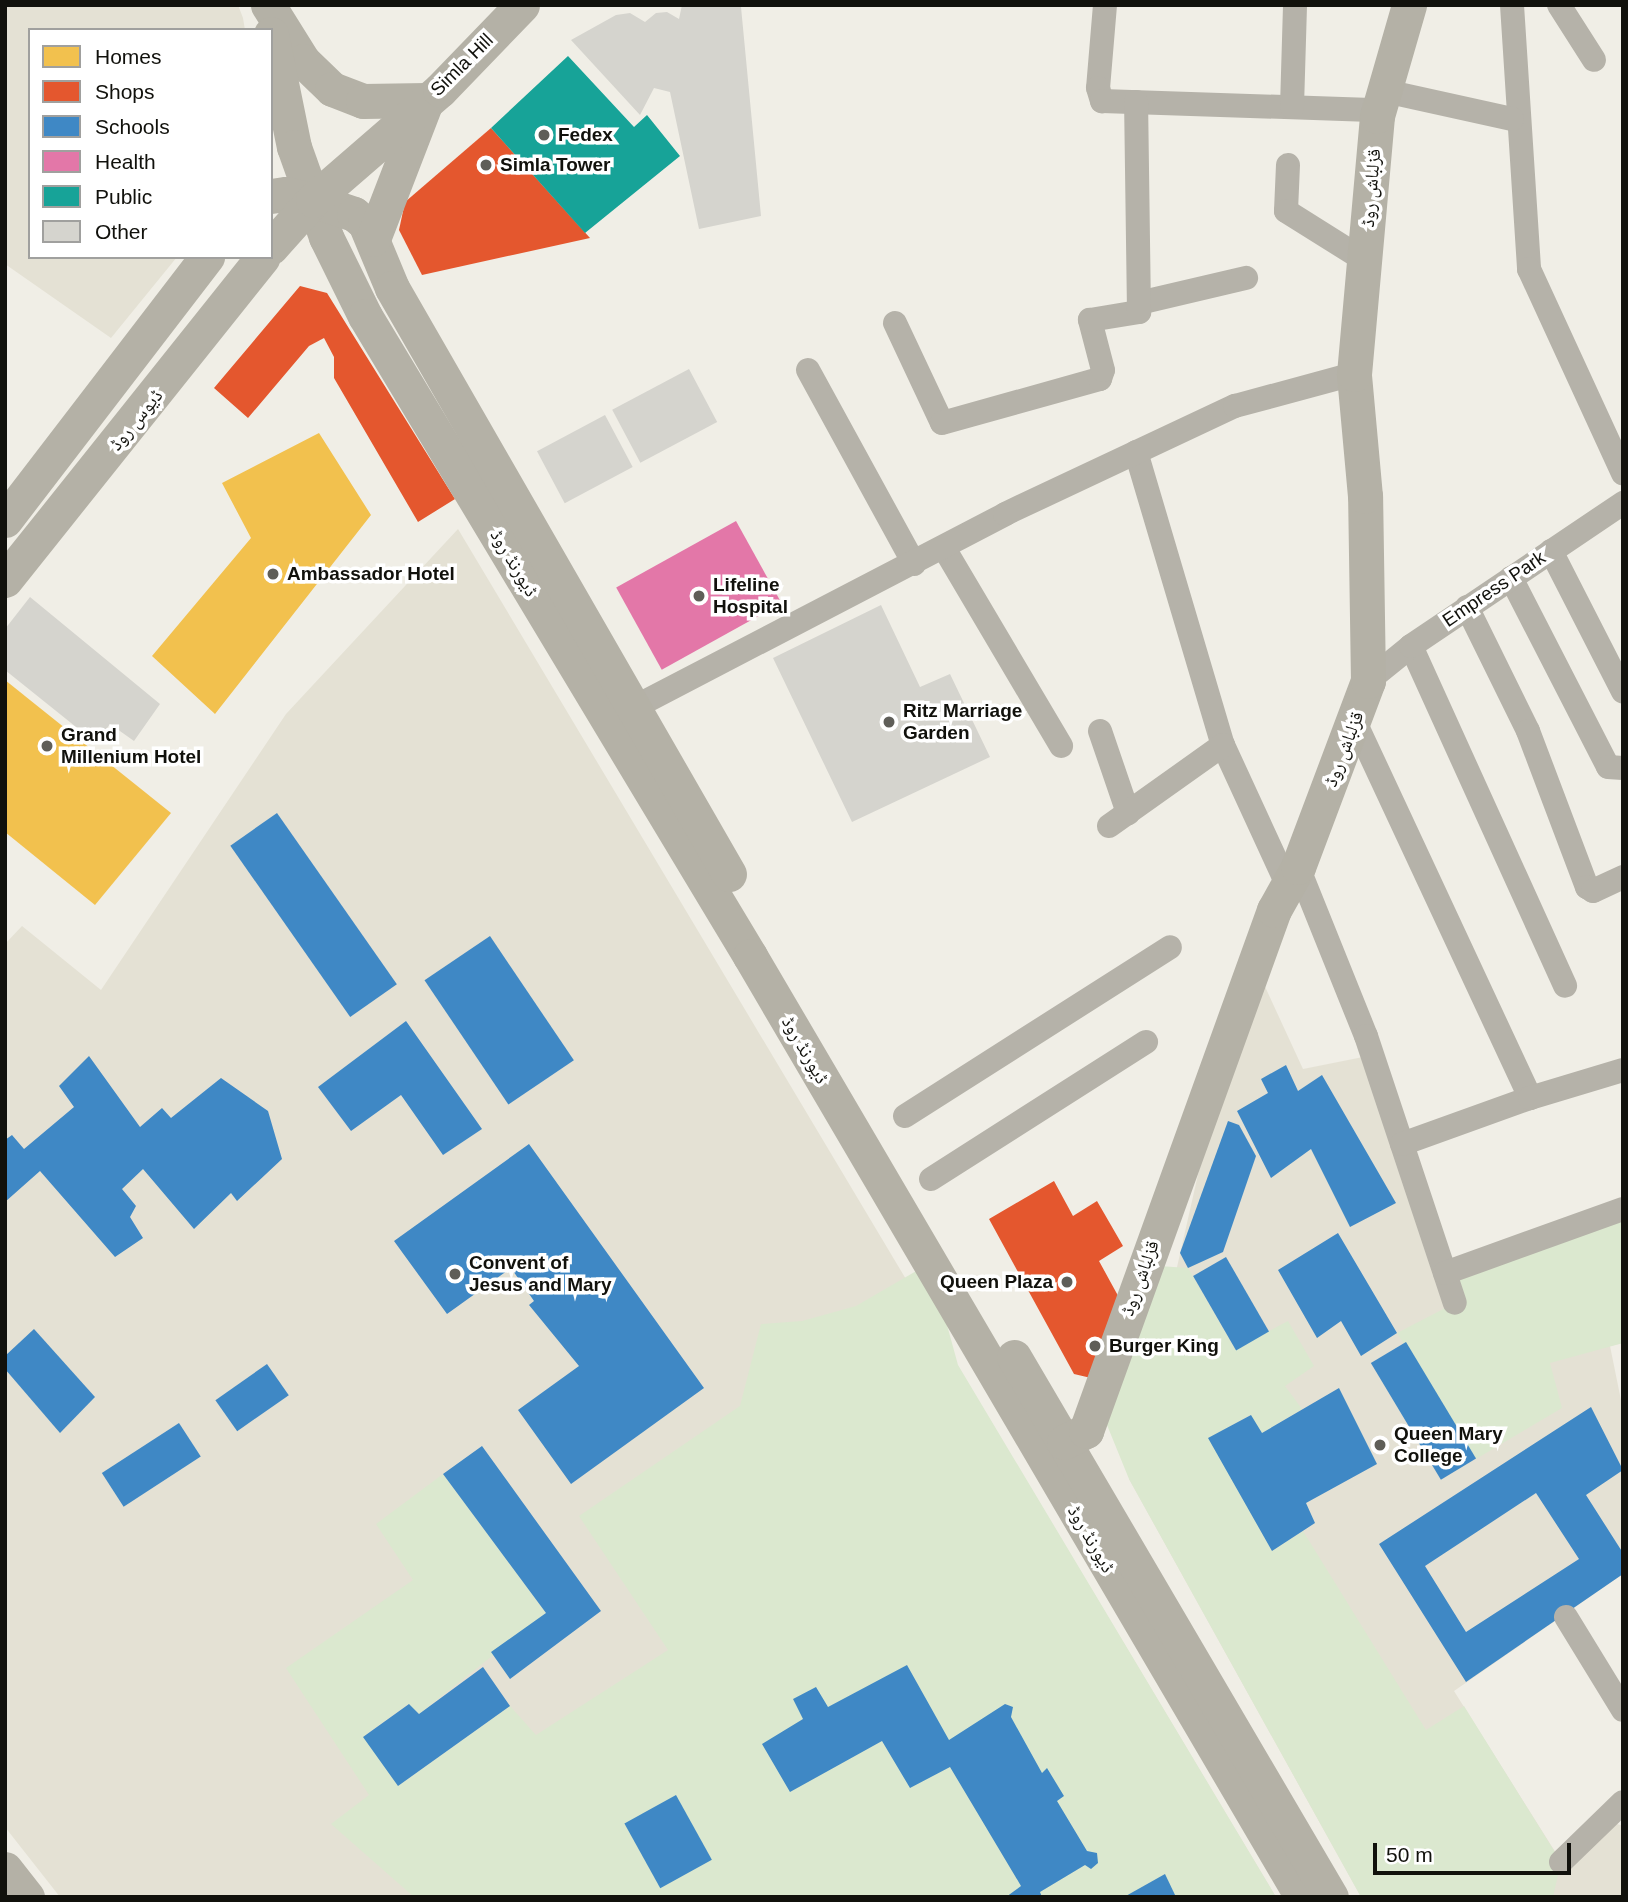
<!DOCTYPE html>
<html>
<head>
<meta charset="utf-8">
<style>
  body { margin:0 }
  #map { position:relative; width:1628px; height:1902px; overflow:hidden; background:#f0eee6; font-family:Helvetica,"Noto Naskh Arabic",sans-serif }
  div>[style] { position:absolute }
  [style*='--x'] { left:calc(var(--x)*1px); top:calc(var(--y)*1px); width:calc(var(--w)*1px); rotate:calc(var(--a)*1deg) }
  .built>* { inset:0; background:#e4e1d4 }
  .green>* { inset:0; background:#dbe8cf }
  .homes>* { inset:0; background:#f2c14e }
  .shops>* { inset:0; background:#e4572e }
  .schools>* { inset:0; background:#3f88c5; transform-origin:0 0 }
  .health>* { inset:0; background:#e377a8; transform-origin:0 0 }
  .public>* { inset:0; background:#17a398 }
  .building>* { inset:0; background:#d5d4ce; transform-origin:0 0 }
  .street>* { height:24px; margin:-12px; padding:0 12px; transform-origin:12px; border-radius:12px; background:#b5b2a9 }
  .secondary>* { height:35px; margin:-17.5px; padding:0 17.5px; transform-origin:17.5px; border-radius:17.5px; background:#b4b1a6 }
  .dots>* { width:19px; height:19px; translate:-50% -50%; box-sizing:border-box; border:4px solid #fff; border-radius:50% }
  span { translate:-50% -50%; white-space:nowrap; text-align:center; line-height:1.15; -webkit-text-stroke:7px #fff; paint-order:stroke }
  .street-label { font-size:19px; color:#11110c }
  .poi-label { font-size:19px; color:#11110c; font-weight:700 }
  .left { translate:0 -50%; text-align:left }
  .right { translate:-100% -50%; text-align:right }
  .frame { position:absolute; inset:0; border:7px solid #11110c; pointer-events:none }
  .legend { position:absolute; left:28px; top:28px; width:245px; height:231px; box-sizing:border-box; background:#fff; border:2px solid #a0a09e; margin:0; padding:9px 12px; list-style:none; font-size:21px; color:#11110c }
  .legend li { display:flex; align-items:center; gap:14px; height:35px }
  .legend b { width:35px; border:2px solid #a0a09e }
  .scale { position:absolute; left:1373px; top:1843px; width:198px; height:32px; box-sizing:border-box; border:4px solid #11110c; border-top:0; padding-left:9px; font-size:21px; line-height:24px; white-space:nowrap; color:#11110c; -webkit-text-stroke:5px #fff; paint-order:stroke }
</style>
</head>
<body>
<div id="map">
  <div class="built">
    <i style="clip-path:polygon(5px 5px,238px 5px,243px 18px,245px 30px,30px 30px,30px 257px,177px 257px,111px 338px,5px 264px)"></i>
    <i style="clip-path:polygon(458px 529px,1011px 1455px,1276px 1897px,60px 1897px,5px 1827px,5px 944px,22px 926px,101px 990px,286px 714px)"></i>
    <i style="clip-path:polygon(1255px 965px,1303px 1069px,1373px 1055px,1445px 1273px,1623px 1343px,1610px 1346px,1623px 1410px,1623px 1574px,1454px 1691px,1561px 1861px,1606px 1820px,1623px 1826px,1623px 1897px,1361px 1897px,1129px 1479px,1231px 1029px)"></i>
  </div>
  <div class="green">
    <i style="clip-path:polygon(1623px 1209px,1623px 1343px,1550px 1363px,1562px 1408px,1476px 1459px,1397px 1333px,1455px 1303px,1445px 1273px)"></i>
    <i style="clip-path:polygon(930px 1263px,958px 1365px,1276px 1897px,414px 1897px,331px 1824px,369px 1795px,286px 1668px,413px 1580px,376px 1524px,443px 1474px,546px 1613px,419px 1714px,408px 1704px,364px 1736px,398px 1786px,510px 1706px,536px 1735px,668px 1650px,579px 1516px,740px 1406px,761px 1324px,802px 1321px,856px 1306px)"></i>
    <i style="clip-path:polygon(1145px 1265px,1188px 1268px,1235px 1349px,1288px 1321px,1314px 1366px,1285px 1386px,1302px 1409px,1262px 1433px,1250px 1415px,1209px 1438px,1272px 1551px,1303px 1531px,1426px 1730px,1464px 1706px,1561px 1862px,1553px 1897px,1361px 1897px,1129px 1479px,1096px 1398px)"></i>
  </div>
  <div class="homes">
    <i style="clip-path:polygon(319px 433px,371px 515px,215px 714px,152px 656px,251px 538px,222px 483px)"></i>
    <i style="clip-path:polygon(5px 680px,171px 813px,95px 905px,5px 832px)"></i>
  </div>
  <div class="shops">
    <i style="clip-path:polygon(491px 128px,590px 238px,422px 275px,399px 230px,405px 202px)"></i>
    <i style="clip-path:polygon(300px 286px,327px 293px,455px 499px,418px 522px,334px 378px,334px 357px,324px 338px,309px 346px,248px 418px,214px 388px)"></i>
    <i style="clip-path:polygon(1054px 1181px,1073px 1216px,1097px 1201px,1123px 1246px,1099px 1261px,1122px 1303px,1091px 1378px,1074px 1374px,989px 1219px)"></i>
  </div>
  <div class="schools">
    <i style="left:277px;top:813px;width:209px;height:57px;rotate:55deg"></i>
    <i style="left:490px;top:936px;width:150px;height:79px;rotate:56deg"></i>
    <i style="clip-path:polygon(406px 1021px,482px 1129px,443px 1155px,401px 1095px,351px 1131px,318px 1087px)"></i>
    <i style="clip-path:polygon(89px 1056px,140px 1127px,162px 1108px,171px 1118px,221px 1078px,268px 1111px,282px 1159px,237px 1201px,231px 1193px,194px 1229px,143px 1169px,122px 1189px,136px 1206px,130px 1217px,143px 1238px,115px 1257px,40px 1171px,5px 1202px,5px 1140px,12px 1135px,24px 1149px,74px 1107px,59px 1086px)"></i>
    <i style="clip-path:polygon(1286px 1065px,1298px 1091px,1322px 1075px,1396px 1203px,1350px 1227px,1311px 1149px,1271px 1178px,1237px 1111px,1268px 1093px,1261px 1079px)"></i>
    <i style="clip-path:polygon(1228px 1121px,1239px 1125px,1256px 1156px,1223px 1252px,1188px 1268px,1180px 1253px)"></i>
    <i style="clip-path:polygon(529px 1144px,704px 1388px,571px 1484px,518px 1410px,579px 1366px,529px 1305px,534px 1301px,511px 1268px,447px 1314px,394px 1241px)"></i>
    <i style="clip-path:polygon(1338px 1233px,1397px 1333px,1361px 1356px,1341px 1321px,1317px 1338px,1278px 1270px)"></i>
    <i style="left:1226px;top:1257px;width:86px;height:38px;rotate:60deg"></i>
    <i style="clip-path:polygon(34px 1329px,95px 1397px,60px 1433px,5px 1369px,5px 1356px)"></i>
    <i style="left:1406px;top:1342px;width:136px;height:41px;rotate:59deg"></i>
    <i style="left:267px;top:1364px;width:38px;height:63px;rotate:55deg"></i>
    <i style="clip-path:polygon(1339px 1388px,1377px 1464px,1306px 1503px,1315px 1523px,1272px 1551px,1208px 1438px,1251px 1415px,1262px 1433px)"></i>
    <i style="clip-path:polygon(evenodd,1591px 1407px,1623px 1470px,1586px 1495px,1623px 1553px,1623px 1574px,1466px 1682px,1379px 1544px,1591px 1407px,1536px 1493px,1579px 1559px,1466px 1632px,1425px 1566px,1536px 1493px)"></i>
    <i style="left:179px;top:1423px;width:40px;height:92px;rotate:57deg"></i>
    <i style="clip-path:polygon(482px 1446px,601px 1611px,510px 1679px,491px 1652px,546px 1613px,443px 1474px)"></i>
    <i style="clip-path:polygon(907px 1665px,949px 1740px,1005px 1704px,1013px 1707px,1011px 1717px,1042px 1773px,1047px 1768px,1064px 1796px,1057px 1801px,1087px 1851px,1097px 1853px,1098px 1863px,1091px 1869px,1085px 1865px,1040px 1892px,1042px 1897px,1006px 1897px,1021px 1886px,950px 1767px,910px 1788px,882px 1741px,790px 1792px,762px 1744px,803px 1719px,793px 1699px,816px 1687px,828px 1707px)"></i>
    <i style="clip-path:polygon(483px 1667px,510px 1706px,398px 1786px,363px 1737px,409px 1704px,419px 1714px)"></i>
    <i style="left:676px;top:1795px;width:74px;height:59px;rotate:61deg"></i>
    <i style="clip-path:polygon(1165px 1874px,1176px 1897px,1124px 1897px)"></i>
  </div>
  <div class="health">
    <i style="left:736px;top:521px;width:94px;height:137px;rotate:61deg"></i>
  </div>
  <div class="public">
    <i style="clip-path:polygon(568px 56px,634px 127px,647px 115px,680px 156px,585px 233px,491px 128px)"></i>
  </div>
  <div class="building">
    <i style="clip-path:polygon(682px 5px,741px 7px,761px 216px,699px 229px,670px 92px,654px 88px,640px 115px,571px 40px,616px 15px,630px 13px,645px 22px,656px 13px,667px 12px,679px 19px)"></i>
    <i style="left:689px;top:369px;width:60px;height:87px;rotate:62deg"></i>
    <i style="left:605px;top:415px;width:59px;height:77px;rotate:62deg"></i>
    <i style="clip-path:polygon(30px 597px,160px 704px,134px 741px,110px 724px,96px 743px,5px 670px,5px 629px)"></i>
    <i style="clip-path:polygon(881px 605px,920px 687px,950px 674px,990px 757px,852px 822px,773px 658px)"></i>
  </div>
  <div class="street">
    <i style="--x:1105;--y:5;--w:83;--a:94.8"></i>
    <i style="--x:1098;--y:88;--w:14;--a:73"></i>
    <i style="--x:1102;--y:101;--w:277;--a:1.9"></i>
    <i style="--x:1512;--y:5;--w:265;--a:86.3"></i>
    <i style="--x:1529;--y:269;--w:225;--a:65.3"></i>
    <i style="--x:1559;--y:5;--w:65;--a:57.5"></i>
    <i style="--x:1385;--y:91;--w:130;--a:12.4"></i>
    <i style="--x:1292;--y:107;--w:102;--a:-88.3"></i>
    <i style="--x:1288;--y:165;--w:46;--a:92.5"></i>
    <i style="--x:1286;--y:211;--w:92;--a:32.1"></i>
    <i style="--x:1139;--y:303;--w:110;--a:-13.2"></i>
    <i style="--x:895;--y:323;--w:110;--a:64.8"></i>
    <i style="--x:942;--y:423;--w:164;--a:-15.6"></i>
    <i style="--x:1100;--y:379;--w:9;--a:-72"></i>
    <i style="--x:1103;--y:370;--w:52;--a:-104.6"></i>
    <i style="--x:1090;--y:320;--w:50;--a:-9.3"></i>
    <i style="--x:1139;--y:312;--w:210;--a:-90.8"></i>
    <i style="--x:808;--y:370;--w:221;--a:61.3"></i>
    <i style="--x:1136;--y:452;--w:306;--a:73.5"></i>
    <i style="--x:1223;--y:745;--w:155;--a:65.3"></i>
    <i style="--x:944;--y:548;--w:230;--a:59.4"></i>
    <i style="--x:1551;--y:551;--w:158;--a:62.9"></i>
    <i style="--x:1511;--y:578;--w:212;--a:62.8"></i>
    <i style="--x:1608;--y:767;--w:15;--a:4"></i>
    <i style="--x:1467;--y:607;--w:138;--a:63.8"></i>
    <i style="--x:1528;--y:731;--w:167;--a:69.3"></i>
    <i style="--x:1587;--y:887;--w:7;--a:34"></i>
    <i style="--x:1593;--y:891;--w:33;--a:-25"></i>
    <i style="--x:1411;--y:646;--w:373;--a:65.6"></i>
    <i style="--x:1368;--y:681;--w:55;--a:-39.1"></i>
    <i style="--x:1411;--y:646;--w:256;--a:-34"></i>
    <i style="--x:633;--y:708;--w:420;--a:-27.5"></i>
    <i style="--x:1005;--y:514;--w:254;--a:-25.2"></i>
    <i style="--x:1235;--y:406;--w:123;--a:-15.1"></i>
    <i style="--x:1355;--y:722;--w:415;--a:65"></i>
    <i style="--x:1100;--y:731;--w:87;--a:71.1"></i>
    <i style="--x:1109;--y:826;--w:140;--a:-35.4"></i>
    <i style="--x:1298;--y:867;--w:182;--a:68.1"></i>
    <i style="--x:1366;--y:1036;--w:281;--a:71.6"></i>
    <i style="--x:905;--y:1116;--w:314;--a:-32.5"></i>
    <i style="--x:1402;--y:1144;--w:136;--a:-19.8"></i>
    <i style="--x:1530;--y:1098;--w:97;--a:-16.8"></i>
    <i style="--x:931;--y:1179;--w:255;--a:-32.5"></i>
    <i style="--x:1445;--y:1273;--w:189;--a:-19.8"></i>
    <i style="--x:1566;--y:1617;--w:109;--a:58.5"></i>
    <i style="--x:1561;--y:1862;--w:86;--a:-44.1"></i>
  </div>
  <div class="secondary">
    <i style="--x:268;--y:5;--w:66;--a:58"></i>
    <i style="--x:303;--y:61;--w:40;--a:44"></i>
    <i style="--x:332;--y:89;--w:33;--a:21"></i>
    <i style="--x:363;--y:101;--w:64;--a:-0.9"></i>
    <i style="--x:271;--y:34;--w:115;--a:78.5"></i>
    <i style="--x:294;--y:147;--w:96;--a:70.4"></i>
    <i style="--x:326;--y:237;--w:88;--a:63.7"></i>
    <i style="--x:365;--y:316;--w:747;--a:58.97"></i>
    <i style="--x:750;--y:956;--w:1091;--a:59.6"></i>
    <i style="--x:271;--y:196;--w:15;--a:-8"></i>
    <i style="--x:286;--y:194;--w:28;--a:13"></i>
    <i style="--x:313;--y:200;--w:43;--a:18.9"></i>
    <i style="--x:354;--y:214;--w:14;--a:39"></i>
    <i style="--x:365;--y:223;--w:70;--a:67.4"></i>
    <i style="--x:392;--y:288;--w:676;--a:60.1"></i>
    <i style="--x:373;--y:239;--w:142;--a:-68.9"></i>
    <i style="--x:271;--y:247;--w:63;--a:-48.2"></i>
    <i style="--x:313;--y:200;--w:168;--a:-40.9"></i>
    <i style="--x:440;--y:90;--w:118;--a:-46"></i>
    <i style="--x:5;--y:520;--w:332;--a:-52.5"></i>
    <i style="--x:5;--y:580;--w:413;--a:-51.4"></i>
    <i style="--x:1014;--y:1357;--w:626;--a:59.59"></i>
    <i style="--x:1064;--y:1442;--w:25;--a:-27"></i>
    <i style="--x:1086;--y:1431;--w:554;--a:-70.16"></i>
    <i style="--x:1274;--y:910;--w:49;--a:-60.8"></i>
    <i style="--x:1298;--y:867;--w:199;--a:-69.4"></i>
    <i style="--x:1368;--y:681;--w:185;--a:-90.9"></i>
    <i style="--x:1365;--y:496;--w:122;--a:-95.2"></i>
    <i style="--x:1354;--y:374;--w:259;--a:-84.9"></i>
    <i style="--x:1377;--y:116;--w:116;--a:-73.9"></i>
    <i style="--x:5;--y:1869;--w:36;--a:52"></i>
  </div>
  <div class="dots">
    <i style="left:544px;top:135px;background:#5f5e58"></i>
    <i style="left:486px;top:165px;background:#5f5e58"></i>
    <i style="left:273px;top:574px;background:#5f5e58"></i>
    <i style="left:699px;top:596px;background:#5f5e58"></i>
    <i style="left:889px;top:722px;background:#5f5e58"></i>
    <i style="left:47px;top:746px;background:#5f5e58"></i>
    <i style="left:455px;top:1274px;background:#5f5e58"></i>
    <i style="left:1067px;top:1282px;background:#5f5e58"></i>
    <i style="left:1095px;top:1346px;background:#5f5e58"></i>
    <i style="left:1380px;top:1445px;background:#5f5e58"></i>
  </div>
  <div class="street-label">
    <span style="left:462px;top:65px;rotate:-45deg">Simla Hill</span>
    <span style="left:1371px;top:188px;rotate:-85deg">قزلباش روڈ</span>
    <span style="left:136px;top:420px;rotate:-51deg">ڈیوس روڈ</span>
    <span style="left:514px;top:563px;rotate:59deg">ڈیورنڈ روڈ</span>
    <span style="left:1494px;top:589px;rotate:-34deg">Empress Park</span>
    <span style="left:1344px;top:749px;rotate:-69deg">قزلباش روڈ</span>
    <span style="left:805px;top:1050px;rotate:60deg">ڈیورنڈ روڈ</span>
    <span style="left:1140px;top:1278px;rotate:-70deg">قزلباش روڈ</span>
    <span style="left:1091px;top:1539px;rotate:60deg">ڈیورنڈ روڈ</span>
  </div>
  <div class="poi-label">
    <span class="left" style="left:558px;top:135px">Fedex</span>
    <span class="left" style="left:500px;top:165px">Simla Tower</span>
    <span class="left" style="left:287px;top:574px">Ambassador Hotel</span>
    <span class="left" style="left:713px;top:596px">Lifeline<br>Hospital</span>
    <span class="left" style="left:903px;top:722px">Ritz Marriage<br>Garden</span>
    <span class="left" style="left:61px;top:746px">Grand<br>Millenium Hotel</span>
    <span class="left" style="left:469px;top:1274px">Convent of<br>Jesus and Mary</span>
    <span class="right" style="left:1053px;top:1282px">Queen Plaza</span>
    <span class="left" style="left:1109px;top:1346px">Burger King</span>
    <span class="left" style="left:1394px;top:1445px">Queen Mary<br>College</span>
  </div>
  <div class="frame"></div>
  <ul class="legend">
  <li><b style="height:19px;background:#f2c14e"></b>Homes</li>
  <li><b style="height:19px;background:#e4572e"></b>Shops</li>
  <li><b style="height:19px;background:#3f88c5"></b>Schools</li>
  <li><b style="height:19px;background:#e377a8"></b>Health</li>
  <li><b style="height:19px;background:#17a398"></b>Public</li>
  <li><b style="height:19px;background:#d5d4ce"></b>Other</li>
  </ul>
  <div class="scale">50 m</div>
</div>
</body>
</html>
